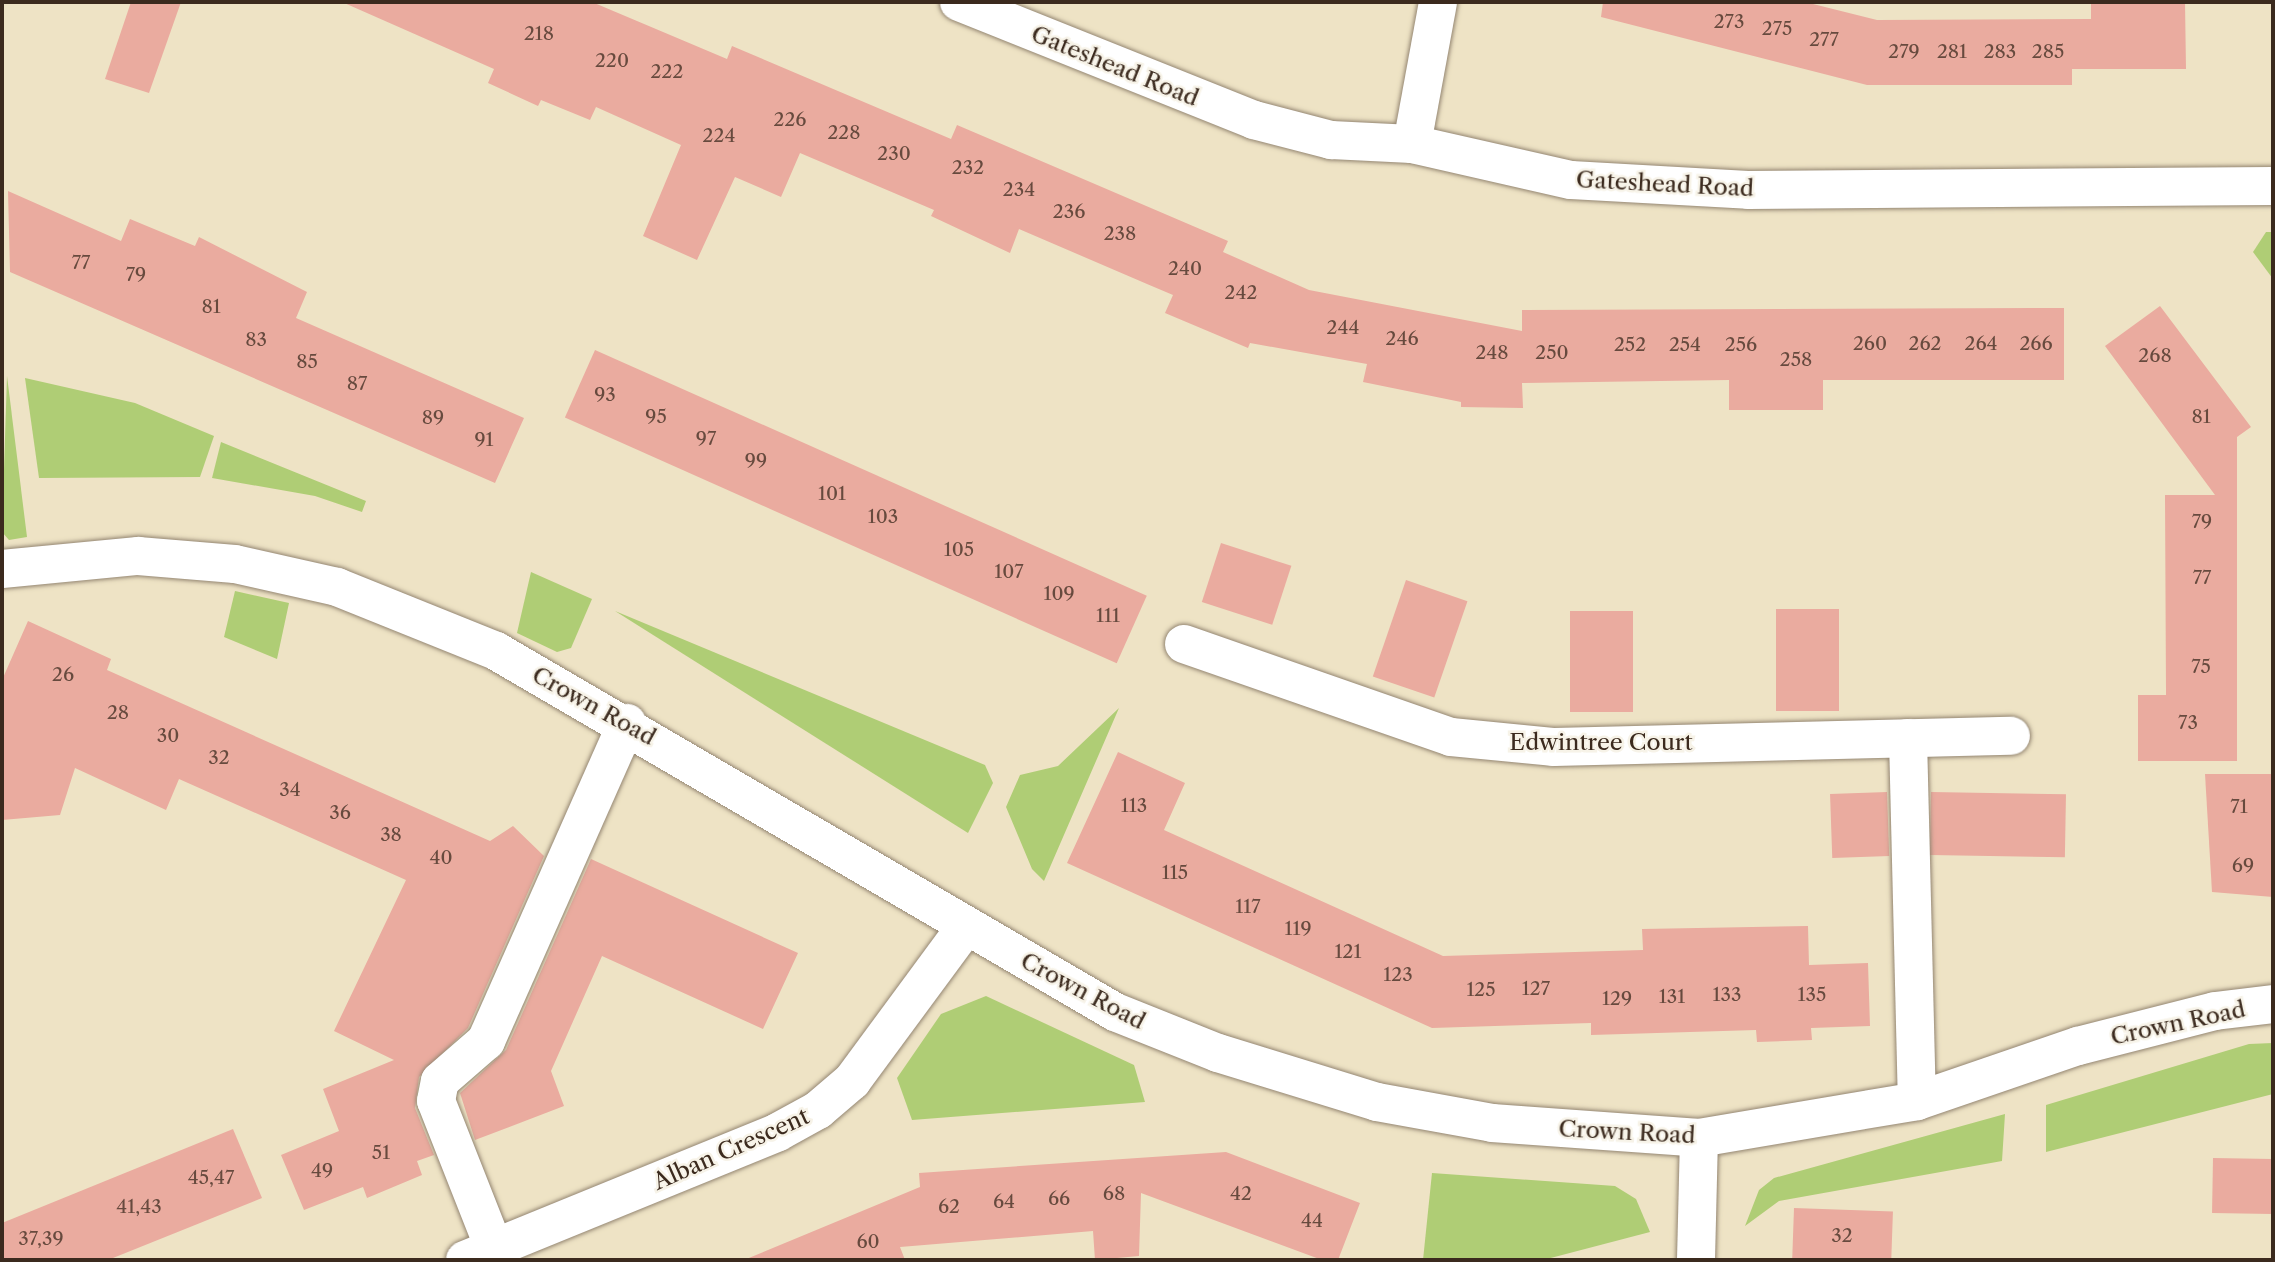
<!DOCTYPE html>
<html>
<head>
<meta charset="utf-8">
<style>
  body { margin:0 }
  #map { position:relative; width:2275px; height:1262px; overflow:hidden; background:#eee3c5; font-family:"Libre Caslon Text",serif }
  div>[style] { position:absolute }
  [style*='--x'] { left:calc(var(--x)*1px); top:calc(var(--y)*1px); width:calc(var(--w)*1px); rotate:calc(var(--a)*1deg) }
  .green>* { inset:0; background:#afcd75 }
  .building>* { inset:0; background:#eaab9f; transform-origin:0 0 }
  .roads { filter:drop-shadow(0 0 2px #948672) drop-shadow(0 0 2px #948672) }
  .minor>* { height:38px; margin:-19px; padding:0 19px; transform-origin:19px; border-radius:19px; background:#fff }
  span { translate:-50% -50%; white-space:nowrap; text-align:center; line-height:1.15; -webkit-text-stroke:5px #f7f3e8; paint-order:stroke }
  .number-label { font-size:19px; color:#674a3e }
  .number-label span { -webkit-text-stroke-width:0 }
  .street-label { font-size:23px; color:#3b2a1e }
  .frame { position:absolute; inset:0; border:4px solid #3b2a1e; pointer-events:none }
</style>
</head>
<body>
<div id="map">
  <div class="green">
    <i style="clip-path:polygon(2266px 232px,2273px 232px,2273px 279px,2253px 252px)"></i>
    <i style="clip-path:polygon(7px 376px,27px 537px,9px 540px,2px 532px)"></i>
    <i style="clip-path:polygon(25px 378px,135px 403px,214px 436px,200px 477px,39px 478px)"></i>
    <i style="clip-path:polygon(221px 442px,366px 501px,362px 512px,315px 496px,212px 478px)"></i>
    <i style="clip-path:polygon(531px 572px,592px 599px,571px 648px,557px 652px,517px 633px)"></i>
    <i style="clip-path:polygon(235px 591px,289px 603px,277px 659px,224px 637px)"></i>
    <i style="clip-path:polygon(615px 611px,985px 765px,993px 783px,968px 833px)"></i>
    <i style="clip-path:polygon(1119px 708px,1044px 881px,1032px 869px,1006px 807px,1020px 775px,1058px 766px)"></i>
    <i style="clip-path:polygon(986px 996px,1134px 1065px,1145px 1102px,912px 1120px,897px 1078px,941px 1014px)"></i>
    <i style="clip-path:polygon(2273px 1043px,2273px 1094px,2046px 1152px,2046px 1105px,2249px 1044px)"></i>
    <i style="clip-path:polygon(2005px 1114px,2002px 1161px,1779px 1201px,1745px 1226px,1759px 1190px,1774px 1178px)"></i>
    <i style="clip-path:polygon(1432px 1173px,1615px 1186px,1636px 1199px,1650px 1232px,1543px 1260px,1423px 1260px)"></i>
  </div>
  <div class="building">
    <i style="clip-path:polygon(131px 2px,181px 2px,149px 93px,105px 79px)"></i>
    <i style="clip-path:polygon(342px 2px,592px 2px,727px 59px,732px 46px,951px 139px,957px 125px,1228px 241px,1223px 252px,1309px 290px,1522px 331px,1522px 310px,2064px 308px,2064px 380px,1823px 380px,1823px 410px,1729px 410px,1729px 380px,1522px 383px,1523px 408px,1461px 407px,1461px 402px,1363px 382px,1367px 364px,1250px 343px,1248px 348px,1165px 313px,1173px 295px,1147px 284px,1019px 229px,1010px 253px,931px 216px,934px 210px,800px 153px,781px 197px,735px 177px,697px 260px,643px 236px,681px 145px,596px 107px,590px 120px,541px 100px,538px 106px,488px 83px,494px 69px)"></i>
    <i style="clip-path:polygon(1603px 2px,1805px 2px,1877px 20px,2091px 19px,2091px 2px,2185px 2px,2186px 69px,2072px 69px,2072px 85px,1867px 85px,1601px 17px)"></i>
    <i style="clip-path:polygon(8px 191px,121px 241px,130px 219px,195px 246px,199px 237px,307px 292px,296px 318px,524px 418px,495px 483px,10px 272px)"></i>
    <i style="clip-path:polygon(2160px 306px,2251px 427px,2237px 437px,2237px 761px,2138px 761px,2138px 695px,2166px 695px,2165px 495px,2215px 495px,2105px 346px)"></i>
    <i style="left:595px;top:350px;width:604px;height:74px;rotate:24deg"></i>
    <i style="left:1221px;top:543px;width:74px;height:62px;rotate:18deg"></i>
    <i style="left:1406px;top:580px;width:65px;height:102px;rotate:19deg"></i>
    <i style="left:1776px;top:609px;width:63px;height:102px"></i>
    <i style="left:1570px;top:611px;width:63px;height:101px"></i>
    <i style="clip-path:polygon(28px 621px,111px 659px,107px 670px,490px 841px,513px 826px,544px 856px,468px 1028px,419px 1077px,415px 1108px,434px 1155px,417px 1161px,422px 1175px,367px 1198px,363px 1187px,304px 1210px,281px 1155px,339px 1131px,323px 1089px,394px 1060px,334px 1031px,406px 880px,179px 779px,166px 810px,75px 768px,60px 815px,2px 820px,2px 680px)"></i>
    <i style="clip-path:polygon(1118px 752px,1185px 783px,1164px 830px,1443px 956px,1643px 950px,1642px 929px,1808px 926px,1809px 965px,1868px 963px,1870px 1026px,1811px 1028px,1812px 1040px,1757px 1042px,1756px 1030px,1591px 1035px,1591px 1023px,1432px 1028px,1067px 863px)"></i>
    <i style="clip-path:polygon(2205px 774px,2273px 774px,2273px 897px,2212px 892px)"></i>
    <i style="left:1887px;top:792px;width:64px;height:57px;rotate:88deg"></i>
    <i style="left:1931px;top:792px;width:135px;height:63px;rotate:1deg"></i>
    <i style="clip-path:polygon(591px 859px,798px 953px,763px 1029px,602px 956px,551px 1071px,564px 1106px,475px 1140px,460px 1093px,506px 1050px)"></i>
    <i style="clip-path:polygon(233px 1129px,262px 1198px,108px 1260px,2px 1260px,2px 1223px)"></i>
    <i style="clip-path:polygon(1226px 1152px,1360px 1203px,1338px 1260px,1322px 1260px,1141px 1193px,1139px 1256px,1095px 1260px,1093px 1231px,900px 1247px,905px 1260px,744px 1260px,920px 1187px,919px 1173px)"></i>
    <i style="left:2213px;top:1158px;width:60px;height:55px;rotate:1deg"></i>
    <i style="left:1794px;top:1208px;width:99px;height:52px;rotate:2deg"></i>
  </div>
  <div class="roads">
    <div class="minor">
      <i style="--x:959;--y:2;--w:318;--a:21.8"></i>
      <i style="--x:1254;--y:120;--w:80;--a:14.6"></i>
      <i style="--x:1331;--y:140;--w:81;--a:2.8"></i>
      <i style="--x:1412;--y:144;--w:163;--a:12.8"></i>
      <i style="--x:1571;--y:180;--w:177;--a:3.2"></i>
      <i style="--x:1748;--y:190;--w:525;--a:-0.44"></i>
      <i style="--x:1412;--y:144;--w:144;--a:-79.6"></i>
      <i style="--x:2;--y:569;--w:137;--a:-5.5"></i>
      <i style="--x:138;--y:556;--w:97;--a:4.7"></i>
      <i style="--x:235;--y:564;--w:105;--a:12.7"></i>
      <i style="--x:337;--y:587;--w:171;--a:21.9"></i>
      <i style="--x:496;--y:651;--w:717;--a:30.25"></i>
      <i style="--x:1115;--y:1012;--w:111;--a:21.7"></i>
      <i style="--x:1218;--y:1053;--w:166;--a:17.1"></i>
      <i style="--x:1377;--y:1102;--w:117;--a:10.3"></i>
      <i style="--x:1492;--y:1123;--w:208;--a:4.1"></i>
      <i style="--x:1699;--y:1138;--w:221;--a:-9.6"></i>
      <i style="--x:1917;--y:1101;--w:170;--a:-18.9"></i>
      <i style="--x:2078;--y:1046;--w:141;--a:-14.3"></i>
      <i style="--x:2215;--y:1011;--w:58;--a:-6.9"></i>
      <i style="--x:1184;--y:644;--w:283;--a:19.2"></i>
      <i style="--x:1451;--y:737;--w:102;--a:5.6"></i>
      <i style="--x:1553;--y:747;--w:458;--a:-1.4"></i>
      <i style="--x:1908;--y:738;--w:363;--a:88.6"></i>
      <i style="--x:494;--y:1248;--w:158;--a:-111.5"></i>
      <i style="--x:436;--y:1101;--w:20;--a:-79"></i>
      <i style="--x:440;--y:1081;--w:61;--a:-41"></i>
      <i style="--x:486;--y:1041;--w:348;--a:-66.1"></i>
      <i style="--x:465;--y:1260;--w:338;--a:-22.2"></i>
      <i style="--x:778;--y:1132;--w:46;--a:-28.8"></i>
      <i style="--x:818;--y:1110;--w:45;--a:-40.5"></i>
      <i style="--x:852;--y:1081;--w:190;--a:-53.6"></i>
      <i style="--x:1696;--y:1260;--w:122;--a:-88.6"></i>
    </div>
  </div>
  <div class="number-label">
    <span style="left:1729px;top:22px">273</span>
    <span style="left:1777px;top:29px">275</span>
    <span style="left:539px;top:34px">218</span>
    <span style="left:1824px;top:40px">277</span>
    <span style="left:1904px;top:52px">279</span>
    <span style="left:1952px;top:52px">281</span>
    <span style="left:2000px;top:52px">283</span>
    <span style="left:2048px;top:52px">285</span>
    <span style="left:612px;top:61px">220</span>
    <span style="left:667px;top:72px">222</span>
    <span style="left:790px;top:120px">226</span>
    <span style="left:844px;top:133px">228</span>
    <span style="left:719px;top:136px">224</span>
    <span style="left:894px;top:154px">230</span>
    <span style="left:968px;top:168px">232</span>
    <span style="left:1019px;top:190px">234</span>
    <span style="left:1069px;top:212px">236</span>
    <span style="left:1120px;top:234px">238</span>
    <span style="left:81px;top:263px">77</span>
    <span style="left:1185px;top:269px">240</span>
    <span style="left:136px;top:275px">79</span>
    <span style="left:1241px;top:293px">242</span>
    <span style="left:211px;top:307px">81</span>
    <span style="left:1343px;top:328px">244</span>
    <span style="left:1402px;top:339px">246</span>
    <span style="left:256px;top:340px">83</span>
    <span style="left:1870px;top:344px">260</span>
    <span style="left:1925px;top:344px">262</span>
    <span style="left:1981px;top:344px">264</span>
    <span style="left:2036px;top:344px">266</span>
    <span style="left:1630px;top:345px">252</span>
    <span style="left:1685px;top:345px">254</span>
    <span style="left:1741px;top:345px">256</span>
    <span style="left:1492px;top:353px">248</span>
    <span style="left:1552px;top:353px">250</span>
    <span style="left:2155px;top:356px">268</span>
    <span style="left:1796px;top:360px">258</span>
    <span style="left:307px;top:362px">85</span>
    <span style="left:357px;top:384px">87</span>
    <span style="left:605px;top:395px">93</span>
    <span style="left:656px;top:417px">95</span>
    <span style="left:2201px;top:417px">81</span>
    <span style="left:433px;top:418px">89</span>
    <span style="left:706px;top:439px">97</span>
    <span style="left:484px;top:440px">91</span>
    <span style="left:756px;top:461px">99</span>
    <span style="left:832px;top:494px">101</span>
    <span style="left:883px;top:517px">103</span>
    <span style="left:2202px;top:522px">79</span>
    <span style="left:959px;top:550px">105</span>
    <span style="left:1009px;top:572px">107</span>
    <span style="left:2202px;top:578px">77</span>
    <span style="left:1059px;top:594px">109</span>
    <span style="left:1108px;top:616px">111</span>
    <span style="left:2201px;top:667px">75</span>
    <span style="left:63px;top:675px">26</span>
    <span style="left:118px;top:713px">28</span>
    <span style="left:2188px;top:723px">73</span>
    <span style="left:168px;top:736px">30</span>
    <span style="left:219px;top:758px">32</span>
    <span style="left:290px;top:790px">34</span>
    <span style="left:1134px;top:806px">113</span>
    <span style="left:2239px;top:807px">71</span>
    <span style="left:340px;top:813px">36</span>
    <span style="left:391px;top:835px">38</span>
    <span style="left:441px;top:858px">40</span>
    <span style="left:2243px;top:866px">69</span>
    <span style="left:1175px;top:873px">115</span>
    <span style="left:1248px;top:907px">117</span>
    <span style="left:1298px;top:929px">119</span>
    <span style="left:1348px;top:952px">121</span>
    <span style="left:1398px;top:975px">123</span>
    <span style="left:1536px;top:989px">127</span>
    <span style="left:1481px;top:990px">125</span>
    <span style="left:1727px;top:995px">133</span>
    <span style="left:1812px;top:995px">135</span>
    <span style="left:1672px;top:997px">131</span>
    <span style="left:1617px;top:999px">129</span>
    <span style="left:381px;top:1153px">51</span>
    <span style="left:322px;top:1171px">49</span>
    <span style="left:211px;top:1178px">45,47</span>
    <span style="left:1114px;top:1194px">68</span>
    <span style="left:1241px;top:1194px">42</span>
    <span style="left:1059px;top:1199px">66</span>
    <span style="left:1004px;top:1202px">64</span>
    <span style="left:139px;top:1207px">41,43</span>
    <span style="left:949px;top:1207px">62</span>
    <span style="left:1312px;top:1221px">44</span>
    <span style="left:1842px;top:1236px">32</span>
    <span style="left:41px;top:1239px">37,39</span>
    <span style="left:868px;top:1242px">60</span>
  </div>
  <div class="street-label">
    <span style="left:1115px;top:66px;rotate:22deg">Gateshead Road</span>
    <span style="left:1665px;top:184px;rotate:3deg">Gateshead Road</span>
    <span style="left:594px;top:706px;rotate:29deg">Crown Road</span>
    <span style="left:1601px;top:742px">Edwintree Court</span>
    <span style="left:1083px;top:991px;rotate:28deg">Crown Road</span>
    <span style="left:2178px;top:1023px;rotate:-12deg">Crown Road</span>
    <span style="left:1627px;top:1132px;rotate:3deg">Crown Road</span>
    <span style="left:731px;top:1149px;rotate:-24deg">Alban Crescent</span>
  </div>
  <div class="frame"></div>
</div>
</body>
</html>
